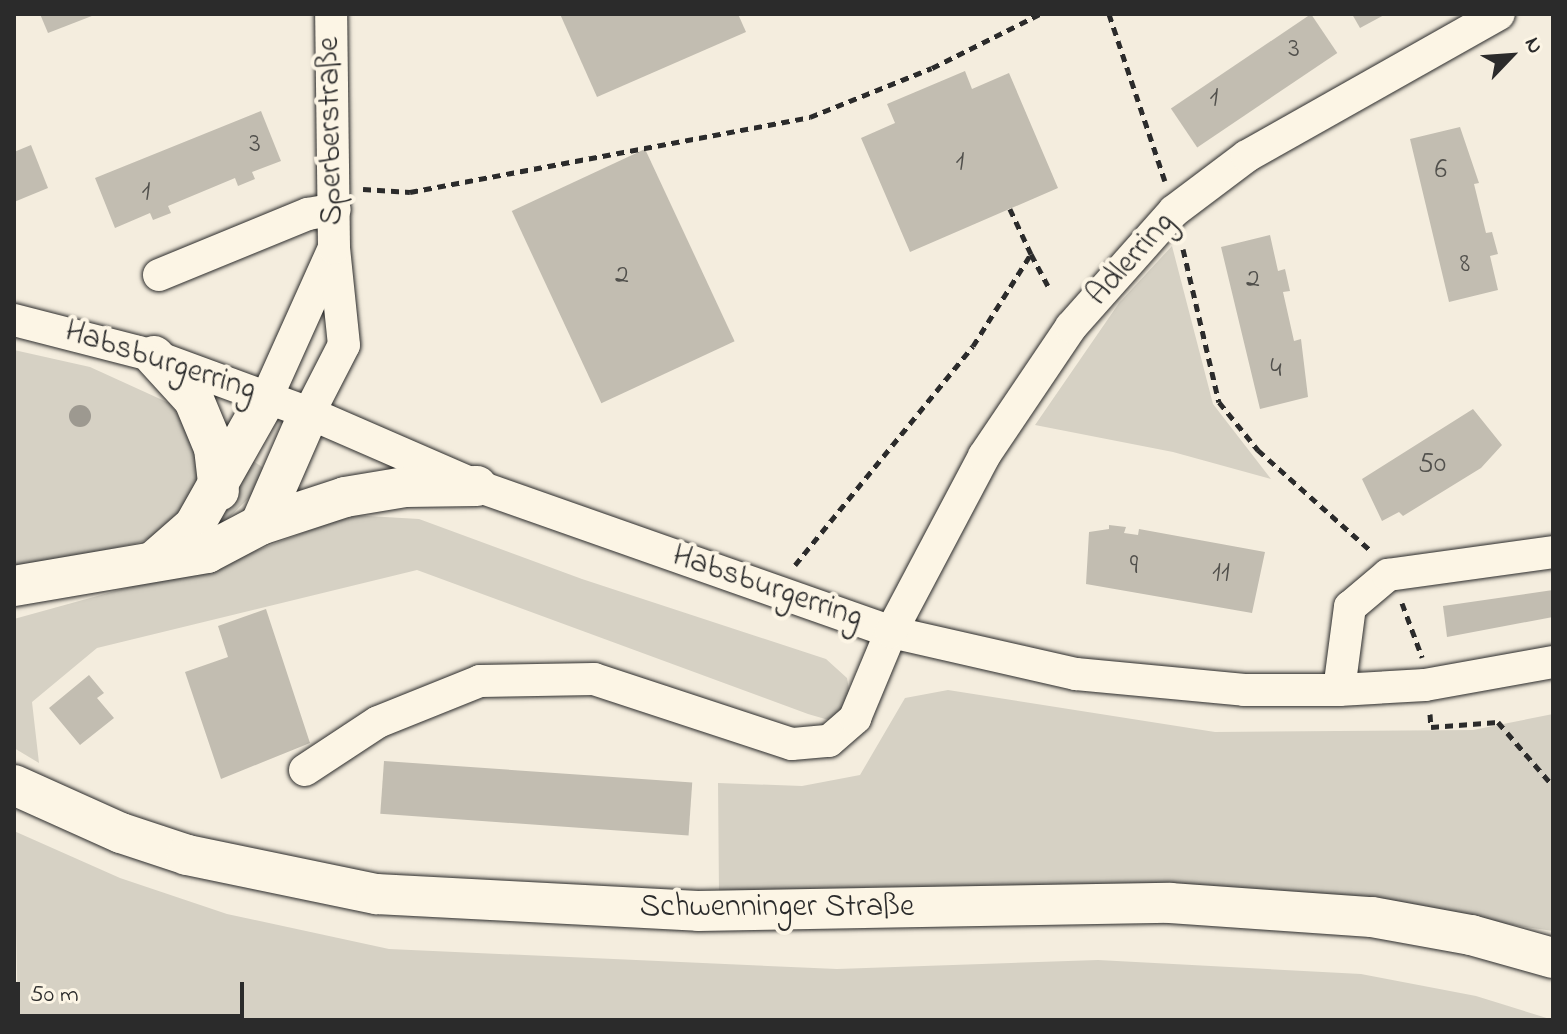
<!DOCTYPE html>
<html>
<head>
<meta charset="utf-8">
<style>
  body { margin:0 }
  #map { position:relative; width:1567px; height:1034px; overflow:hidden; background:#f4edde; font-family:"Indie Flower",sans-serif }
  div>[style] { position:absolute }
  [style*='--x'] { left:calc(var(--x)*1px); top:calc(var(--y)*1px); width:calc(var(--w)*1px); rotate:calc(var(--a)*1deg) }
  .green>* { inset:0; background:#d6d1c4 }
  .building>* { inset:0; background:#c2bdb1; transform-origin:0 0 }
  .path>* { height:5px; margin-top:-2.5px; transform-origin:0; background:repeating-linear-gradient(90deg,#2b2b2b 0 8px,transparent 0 14px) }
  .roads { filter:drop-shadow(0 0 2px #2b2b2b) drop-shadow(0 0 2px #2b2b2b) }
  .minor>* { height:32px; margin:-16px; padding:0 16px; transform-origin:16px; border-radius:16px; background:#fcf5e5 }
  .major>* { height:40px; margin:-20px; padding:0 20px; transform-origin:20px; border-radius:20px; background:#fcf5e5 }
  .trees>* { width:22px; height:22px; margin:-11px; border-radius:50%; background:#9d9990 }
  span { translate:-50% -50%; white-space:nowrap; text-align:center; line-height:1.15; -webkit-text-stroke:8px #fcf5e5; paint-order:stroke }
  .number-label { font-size:28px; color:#51504c }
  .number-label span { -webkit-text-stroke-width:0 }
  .street-label { font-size:32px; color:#2b2b2b }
  .frame { position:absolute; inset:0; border:16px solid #2b2b2b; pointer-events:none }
  .north { position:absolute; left:1471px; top:16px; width:80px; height:80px; -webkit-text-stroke:6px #fcf5e5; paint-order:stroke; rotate:65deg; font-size:22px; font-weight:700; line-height:32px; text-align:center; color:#2b2b2b }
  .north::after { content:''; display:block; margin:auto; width:28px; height:36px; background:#2b2b2b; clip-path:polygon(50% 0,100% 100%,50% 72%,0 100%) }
  .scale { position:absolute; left:16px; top:982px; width:228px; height:36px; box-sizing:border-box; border:4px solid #2b2b2b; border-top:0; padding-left:10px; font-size:24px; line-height:28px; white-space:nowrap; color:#2b2b2b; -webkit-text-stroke:6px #fcf5e5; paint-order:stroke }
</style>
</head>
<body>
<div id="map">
  <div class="green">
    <i style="clip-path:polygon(1172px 246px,1213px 404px,1271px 479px,1173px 452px,1035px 425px,1119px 303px)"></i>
    <i style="clip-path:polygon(14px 350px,90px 367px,169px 403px,196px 437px,201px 471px,174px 528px,138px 543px,14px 569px)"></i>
    <i style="clip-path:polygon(252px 460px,265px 469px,253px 494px,207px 539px)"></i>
    <i style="clip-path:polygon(350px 515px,419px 519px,582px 579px,826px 659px,847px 678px,851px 701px,832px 721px,808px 714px,417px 570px,97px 648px,32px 702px,39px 763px,14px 748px,14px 619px,242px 556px)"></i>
    <i style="clip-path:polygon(948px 690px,1215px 732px,1473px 730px,1553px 714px,1553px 931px,1298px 893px,719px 895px,718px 783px,802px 786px,860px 775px,905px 698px)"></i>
    <i style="clip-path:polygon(14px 831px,120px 878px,227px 914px,389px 949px,837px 969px,1098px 960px,1361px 974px,1476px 996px,1553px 1020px,18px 1020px)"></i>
  </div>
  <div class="building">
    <i style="clip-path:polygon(40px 14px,97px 14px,48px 33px)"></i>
    <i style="clip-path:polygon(560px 14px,738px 14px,746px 32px,597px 97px)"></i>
    <i style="left:1311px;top:14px;width:47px;height:169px;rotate:56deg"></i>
    <i style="clip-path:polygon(1352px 14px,1386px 14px,1360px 28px)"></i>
    <i style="clip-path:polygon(965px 71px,972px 89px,1009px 73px,1058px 188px,910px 252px,861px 138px,895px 123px,887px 104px)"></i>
    <i style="clip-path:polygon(261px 111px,281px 161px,252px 172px,255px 179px,238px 186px,235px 178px,168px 206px,171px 213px,153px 220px,150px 213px,115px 228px,95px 178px)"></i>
    <i style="clip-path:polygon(1460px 127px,1479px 183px,1474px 184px,1486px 233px,1492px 232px,1498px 254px,1490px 256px,1498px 290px,1449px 302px,1410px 139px)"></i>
    <i style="clip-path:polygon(31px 145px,48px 188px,14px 202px,14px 152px)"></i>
    <i style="left:645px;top:149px;width:212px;height:147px;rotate:65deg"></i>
    <i style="clip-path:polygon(1270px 235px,1278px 271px,1285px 269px,1290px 291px,1283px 292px,1294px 341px,1301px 339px,1308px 397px,1260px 409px,1221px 247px)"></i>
    <i style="clip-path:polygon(1473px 409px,1502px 445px,1481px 468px,1403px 516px,1399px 512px,1382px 521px,1362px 479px)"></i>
    <i style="clip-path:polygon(1109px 525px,1126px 527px,1124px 533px,1138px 535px,1139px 529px,1265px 552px,1252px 613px,1086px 584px,1089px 532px,1109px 529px)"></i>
    <i style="clip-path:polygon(1553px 590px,1553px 617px,1447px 637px,1443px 606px)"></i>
    <i style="clip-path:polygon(266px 609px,310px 743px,221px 779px,185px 672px,228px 657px,218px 626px)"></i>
    <i style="clip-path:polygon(89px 675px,104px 693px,97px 698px,114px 718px,80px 745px,49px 708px)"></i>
    <i style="left:384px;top:761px;width:309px;height:53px;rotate:4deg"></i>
  </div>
  <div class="path">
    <i style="--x:1109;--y:14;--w:176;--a:71.5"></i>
    <i style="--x:363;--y:189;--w:47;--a:3.7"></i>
    <i style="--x:410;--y:192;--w:407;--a:-10.6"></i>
    <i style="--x:810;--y:117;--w:131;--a:-21.9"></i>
    <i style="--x:932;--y:68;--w:121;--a:-26.6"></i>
    <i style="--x:1183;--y:249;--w:157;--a:76.8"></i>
    <i style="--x:1219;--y:402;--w:62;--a:50.9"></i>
    <i style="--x:1258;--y:450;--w:150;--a:41.8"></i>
    <i style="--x:1031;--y:254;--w:36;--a:62"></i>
    <i style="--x:795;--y:565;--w:282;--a:-50.9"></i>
    <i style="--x:973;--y:346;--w:109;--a:-57.8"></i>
    <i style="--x:1031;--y:254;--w:50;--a:-115"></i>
    <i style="--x:1402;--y:603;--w:58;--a:69.7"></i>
    <i style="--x:1430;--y:714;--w:13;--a:86"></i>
    <i style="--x:1431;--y:727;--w:67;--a:-4.3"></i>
    <i style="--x:1498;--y:722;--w:84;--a:49.3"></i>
  </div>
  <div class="roads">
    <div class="minor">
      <i style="--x:159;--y:275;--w:161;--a:-22.3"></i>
      <i style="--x:308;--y:214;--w:27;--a:-10"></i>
      <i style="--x:14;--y:320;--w:145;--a:14.4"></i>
      <i style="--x:154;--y:356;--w:165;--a:20.2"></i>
      <i style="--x:309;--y:413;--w:183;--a:23.5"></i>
      <i style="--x:477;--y:486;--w:439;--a:19.4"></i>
      <i style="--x:891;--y:632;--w:190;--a:12.8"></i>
      <i style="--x:1076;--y:674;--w:169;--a:5.4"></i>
      <i style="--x:1244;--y:690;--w:95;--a:0"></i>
      <i style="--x:1339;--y:690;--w:86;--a:-3.3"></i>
      <i style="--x:1425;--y:685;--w:130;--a:-10.2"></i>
      <i style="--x:267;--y:397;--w:163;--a:-65.8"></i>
      <i style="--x:309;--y:413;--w:76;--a:-62.8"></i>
      <i style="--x:344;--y:345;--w:98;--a:-95.9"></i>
      <i style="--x:334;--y:248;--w:234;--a:-90.7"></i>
      <i style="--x:1339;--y:690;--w:84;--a:-82.5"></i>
      <i style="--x:1350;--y:607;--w:50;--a:-40.1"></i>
      <i style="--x:1388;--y:575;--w:167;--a:-7.9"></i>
      <i style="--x:305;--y:770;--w:87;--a:-33.3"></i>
      <i style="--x:378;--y:722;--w:110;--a:-21.9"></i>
      <i style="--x:480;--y:681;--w:114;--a:-1"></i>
      <i style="--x:594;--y:679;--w:208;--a:18.2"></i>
      <i style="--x:792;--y:744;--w:37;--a:-5"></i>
      <i style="--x:829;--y:741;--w:35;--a:-41"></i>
      <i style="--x:855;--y:718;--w:93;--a:-67.3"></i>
      <i style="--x:891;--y:632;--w:199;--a:-62.1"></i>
      <i style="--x:984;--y:456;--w:156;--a:-56"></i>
      <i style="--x:1071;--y:327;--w:155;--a:-48.4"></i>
      <i style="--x:1174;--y:211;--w:91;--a:-37"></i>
      <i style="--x:1247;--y:156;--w:289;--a:-29.4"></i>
    </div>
    <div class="major">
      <i style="--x:154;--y:356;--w:59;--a:47.7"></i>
      <i style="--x:194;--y:400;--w:52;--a:67.4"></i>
      <i style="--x:214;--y:448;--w:43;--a:83.4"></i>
      <i style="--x:260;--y:525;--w:122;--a:-66.4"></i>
      <i style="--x:154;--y:561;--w:53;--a:-41.2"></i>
      <i style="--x:194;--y:526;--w:148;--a:-60.5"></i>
      <i style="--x:14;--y:586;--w:196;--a:-9.7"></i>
      <i style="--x:207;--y:553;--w:60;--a:-27.8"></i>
      <i style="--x:260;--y:525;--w:89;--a:-18.2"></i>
      <i style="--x:345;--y:497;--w:61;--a:-9.5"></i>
      <i style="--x:405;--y:487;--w:72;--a:-0.8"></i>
      <i style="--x:14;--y:785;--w:117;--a:24.2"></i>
      <i style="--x:121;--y:833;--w:70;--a:18.4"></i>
      <i style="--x:187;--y:855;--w:193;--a:11.7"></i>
      <i style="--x:376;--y:894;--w:322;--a:3"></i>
      <i style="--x:698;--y:911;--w:472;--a:-1"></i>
      <i style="--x:1170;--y:903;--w:202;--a:4"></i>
      <i style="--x:1372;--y:917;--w:101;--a:10.3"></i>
      <i style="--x:1471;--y:935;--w:85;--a:15.7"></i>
    </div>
  </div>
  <div class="trees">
    <i style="left:80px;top:416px"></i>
  </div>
  <div class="number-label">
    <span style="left:1294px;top:50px">3</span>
    <span style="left:1214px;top:99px">1</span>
    <span style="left:255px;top:145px">3</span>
    <span style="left:960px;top:163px">1</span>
    <span style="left:1441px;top:171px">6</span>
    <span style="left:146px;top:193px">1</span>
    <span style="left:1465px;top:265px">8</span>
    <span style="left:622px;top:276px">2</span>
    <span style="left:1253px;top:280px">2</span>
    <span style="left:1276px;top:370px">4</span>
    <span style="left:1432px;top:465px">50</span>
    <span style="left:1134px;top:567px">9</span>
    <span style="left:1221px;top:574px">11</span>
  </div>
  <div class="street-label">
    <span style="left:332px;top:131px;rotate:-91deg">Sperberstraße</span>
    <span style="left:1132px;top:260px;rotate:-48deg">Adlerring</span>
    <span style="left:160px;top:362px;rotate:18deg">Habsburgerring</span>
    <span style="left:767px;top:588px;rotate:19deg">Habsburgerring</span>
    <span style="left:777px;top:908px">Schwenninger Straße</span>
  </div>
  <div class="frame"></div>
  <div class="north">N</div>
  <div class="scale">50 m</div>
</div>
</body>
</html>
